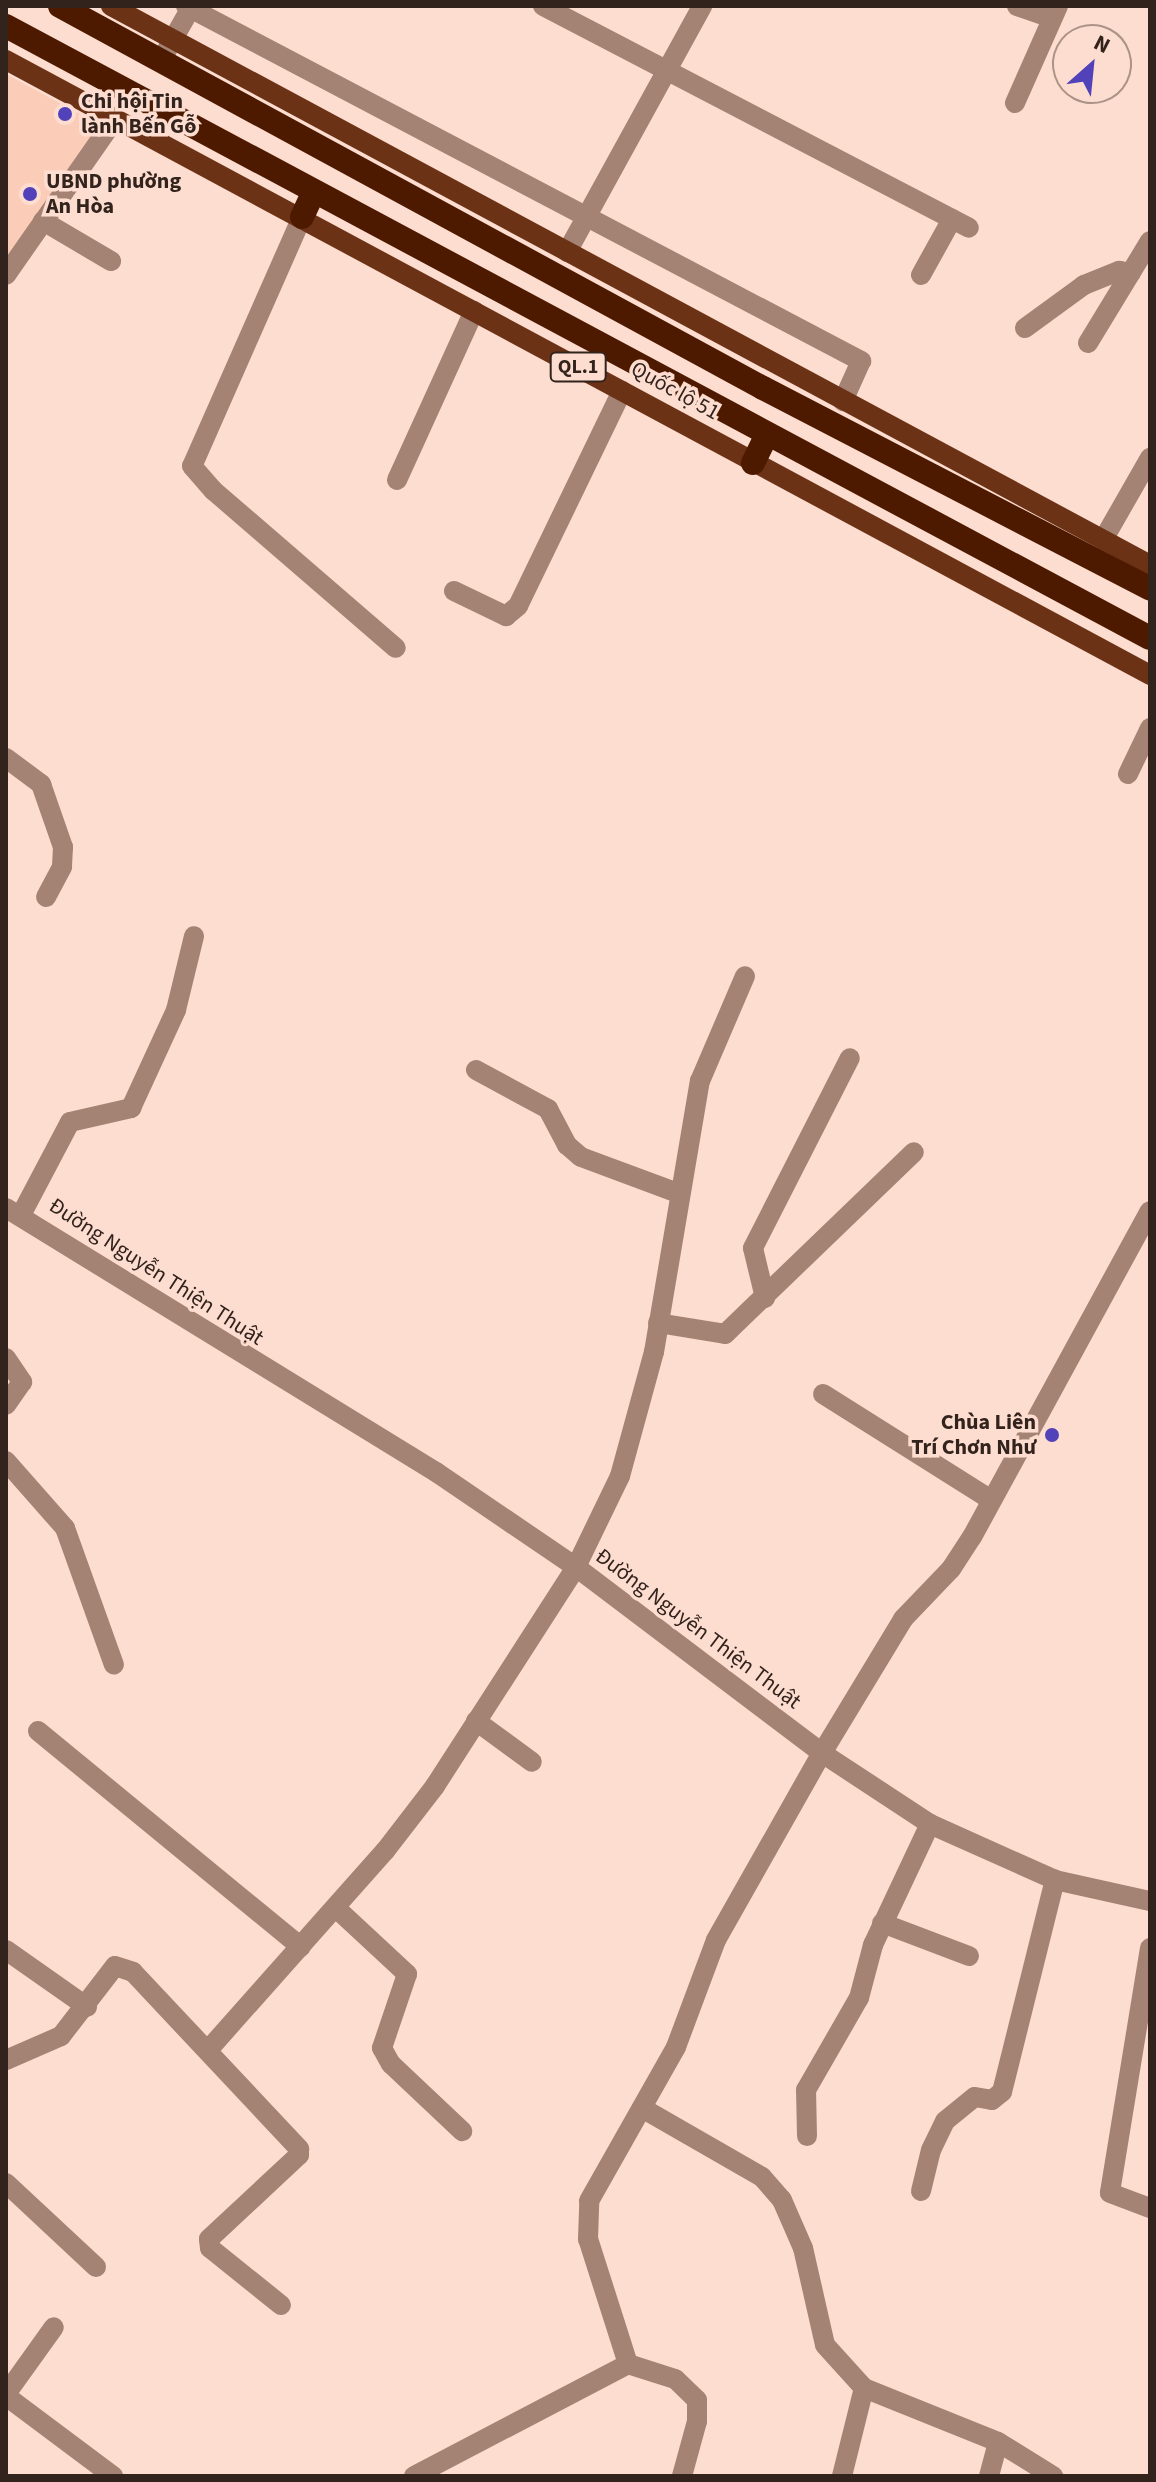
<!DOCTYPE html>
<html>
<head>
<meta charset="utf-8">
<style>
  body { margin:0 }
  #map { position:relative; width:1156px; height:2482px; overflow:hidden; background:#fdddd0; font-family:"Source Sans 3",sans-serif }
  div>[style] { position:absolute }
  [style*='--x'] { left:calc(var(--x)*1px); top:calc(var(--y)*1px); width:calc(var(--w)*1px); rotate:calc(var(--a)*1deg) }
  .built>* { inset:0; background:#fbcdb8 }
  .minor>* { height:20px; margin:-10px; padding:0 10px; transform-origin:10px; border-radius:10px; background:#a58374 }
  .major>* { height:20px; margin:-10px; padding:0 10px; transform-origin:10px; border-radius:10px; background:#6b3216 }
  .highway>* { height:24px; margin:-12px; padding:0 12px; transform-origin:12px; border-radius:12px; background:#4d1a00 }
  .dots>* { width:22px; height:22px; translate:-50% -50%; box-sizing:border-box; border:4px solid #fdddd0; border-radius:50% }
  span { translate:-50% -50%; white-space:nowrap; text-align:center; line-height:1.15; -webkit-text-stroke:7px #fdddd0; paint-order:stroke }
  .shield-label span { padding:2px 6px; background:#fdddd0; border:2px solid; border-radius:6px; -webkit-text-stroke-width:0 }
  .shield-label { font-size:20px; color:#32231d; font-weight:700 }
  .poi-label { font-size:22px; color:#32231d; font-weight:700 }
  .left { translate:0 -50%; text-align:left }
  .right { translate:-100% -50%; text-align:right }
  .street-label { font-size:22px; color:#32231d }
  .frame { position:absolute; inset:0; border:8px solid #32231d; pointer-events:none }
  .north { position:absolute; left:1052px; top:24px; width:80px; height:80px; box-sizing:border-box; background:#fdddd0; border:2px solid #ac9388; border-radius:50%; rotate:27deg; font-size:22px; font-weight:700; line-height:32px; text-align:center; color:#32231d }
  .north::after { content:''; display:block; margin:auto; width:28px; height:36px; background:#5242b9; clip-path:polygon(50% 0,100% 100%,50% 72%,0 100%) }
</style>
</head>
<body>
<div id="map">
  <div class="built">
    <i style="clip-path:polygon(6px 74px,102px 126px,6px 262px)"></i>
  </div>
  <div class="minor">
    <i style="--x:186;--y:6;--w:763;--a:27.74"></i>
    <i style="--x:861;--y:361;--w:44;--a:114.2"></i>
    <i style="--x:543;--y:6;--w:480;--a:27.5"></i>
    <i style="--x:1017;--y:6;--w:37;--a:19"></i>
    <i style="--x:164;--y:55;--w:56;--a:-60.3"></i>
    <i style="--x:1015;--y:103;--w:106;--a:-66.1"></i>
    <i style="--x:302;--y:217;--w:272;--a:113.8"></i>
    <i style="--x:192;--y:466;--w:33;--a:49"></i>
    <i style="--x:214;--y:491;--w:240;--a:40.8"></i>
    <i style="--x:43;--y:221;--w:79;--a:30.5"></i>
    <i style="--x:567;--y:252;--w:281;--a:-61.2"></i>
    <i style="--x:6;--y:275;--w:190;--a:-55.1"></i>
    <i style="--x:921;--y:275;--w:64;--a:-61"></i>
    <i style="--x:1025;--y:328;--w:73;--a:-36.1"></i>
    <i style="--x:1084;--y:285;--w:38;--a:-22"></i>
    <i style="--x:1119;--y:271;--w:12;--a:9"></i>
    <i style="--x:1088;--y:343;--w:119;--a:-58.7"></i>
    <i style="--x:397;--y:480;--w:186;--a:-65.5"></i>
    <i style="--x:1103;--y:540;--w:95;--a:-60.2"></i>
    <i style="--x:454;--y:591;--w:58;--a:25.7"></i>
    <i style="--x:506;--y:616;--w:16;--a:-40"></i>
    <i style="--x:518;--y:606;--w:239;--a:-64.2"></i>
    <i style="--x:6;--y:758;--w:44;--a:36.6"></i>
    <i style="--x:41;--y:784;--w:67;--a:70.8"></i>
    <i style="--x:63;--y:847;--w:20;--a:93"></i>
    <i style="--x:62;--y:867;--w:34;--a:118"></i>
    <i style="--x:1128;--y:774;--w:51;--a:-64.4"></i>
    <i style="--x:476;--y:1070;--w:82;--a:28.4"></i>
    <i style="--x:548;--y:1109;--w:41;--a:62.2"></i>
    <i style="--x:567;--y:1145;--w:18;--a:41"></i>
    <i style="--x:581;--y:1157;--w:103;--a:20.4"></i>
    <i style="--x:6;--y:1208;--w:505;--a:31.55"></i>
    <i style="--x:436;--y:1472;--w:169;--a:34.2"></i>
    <i style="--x:576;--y:1567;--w:308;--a:37.1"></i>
    <i style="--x:822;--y:1753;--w:157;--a:-58.8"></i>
    <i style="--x:903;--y:1619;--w:69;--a:-46.2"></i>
    <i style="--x:951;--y:1569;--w:38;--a:-57"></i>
    <i style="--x:972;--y:1537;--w:371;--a:-61.4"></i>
    <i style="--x:21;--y:1215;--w:105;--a:-62.2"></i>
    <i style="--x:70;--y:1122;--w:63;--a:-12.9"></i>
    <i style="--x:131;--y:1108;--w:108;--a:-65.3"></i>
    <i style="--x:176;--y:1010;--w:76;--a:-76.3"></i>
    <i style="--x:765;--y:1298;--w:51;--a:-103.5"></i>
    <i style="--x:753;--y:1248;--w:213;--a:-63"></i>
    <i style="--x:658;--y:1323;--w:68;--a:9.3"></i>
    <i style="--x:725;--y:1334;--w:262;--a:-43.9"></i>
    <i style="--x:6;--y:1358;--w:29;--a:56"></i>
    <i style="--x:22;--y:1382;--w:28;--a:125"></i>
    <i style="--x:823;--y:1394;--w:197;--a:32.2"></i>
    <i style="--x:6;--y:1461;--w:89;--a:48.6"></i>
    <i style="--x:65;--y:1528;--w:145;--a:70.3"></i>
    <i style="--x:476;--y:1721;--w:69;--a:36.2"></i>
    <i style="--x:38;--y:1731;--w:340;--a:39.4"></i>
    <i style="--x:336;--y:1908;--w:97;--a:42.9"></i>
    <i style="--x:407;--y:1974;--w:78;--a:108.7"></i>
    <i style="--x:382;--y:2048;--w:18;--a:61"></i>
    <i style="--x:391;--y:2064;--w:98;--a:43.3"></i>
    <i style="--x:882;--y:1923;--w:93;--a:20.8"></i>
    <i style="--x:1150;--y:1948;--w:248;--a:99.3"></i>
    <i style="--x:1110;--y:2193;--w:43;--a:20.6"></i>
    <i style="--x:6;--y:1950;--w:99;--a:35.1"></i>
    <i style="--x:209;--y:2049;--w:265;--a:-48.4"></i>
    <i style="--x:385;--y:1851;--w:82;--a:-52.4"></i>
    <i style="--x:435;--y:1786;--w:260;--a:-57.2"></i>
    <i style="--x:576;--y:1567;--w:101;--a:-64.2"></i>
    <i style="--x:620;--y:1476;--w:129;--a:-74.7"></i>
    <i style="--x:654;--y:1352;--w:275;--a:-80.4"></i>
    <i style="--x:700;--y:1081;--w:114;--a:-66.8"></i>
    <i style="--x:6;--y:2060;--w:60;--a:-23.6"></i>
    <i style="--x:61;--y:2036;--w:88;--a:-52.4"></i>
    <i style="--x:115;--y:1966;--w:19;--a:18"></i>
    <i style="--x:133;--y:1972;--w:243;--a:46.8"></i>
    <i style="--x:299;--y:2149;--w:6;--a:90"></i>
    <i style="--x:299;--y:2155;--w:123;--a:137"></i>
    <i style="--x:209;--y:2239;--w:9;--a:84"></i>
    <i style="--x:210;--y:2248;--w:91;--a:38.8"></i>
    <i style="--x:642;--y:2108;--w:138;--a:29.9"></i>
    <i style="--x:762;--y:2177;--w:30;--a:49"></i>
    <i style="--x:782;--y:2200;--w:52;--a:66.4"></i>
    <i style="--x:803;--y:2248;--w:99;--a:77.2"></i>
    <i style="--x:825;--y:2345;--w:58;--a:47.8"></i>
    <i style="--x:864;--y:2388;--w:144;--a:21.9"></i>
    <i style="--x:998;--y:2442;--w:65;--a:31.7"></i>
    <i style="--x:807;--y:2136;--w:46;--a:-91.2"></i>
    <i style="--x:806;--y:2090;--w:106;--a:-60.1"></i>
    <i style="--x:859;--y:1998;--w:55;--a:-75.2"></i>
    <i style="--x:873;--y:1945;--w:134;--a:-64.8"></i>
    <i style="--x:6;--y:2183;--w:123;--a:43"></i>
    <i style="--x:921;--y:2191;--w:42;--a:-76.3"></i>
    <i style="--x:931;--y:2150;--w:32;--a:-64"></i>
    <i style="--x:945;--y:2121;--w:38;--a:-39"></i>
    <i style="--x:975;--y:2097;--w:17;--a:10"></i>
    <i style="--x:992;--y:2100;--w:13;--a:-39"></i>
    <i style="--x:1002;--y:2092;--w:219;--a:-76"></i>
    <i style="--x:6;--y:2394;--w:82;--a:-54.4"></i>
    <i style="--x:6;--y:2396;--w:134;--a:36.8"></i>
    <i style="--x:414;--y:2476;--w:242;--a:-27.6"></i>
    <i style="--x:682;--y:2476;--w:57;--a:-74.7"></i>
    <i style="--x:697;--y:2421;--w:21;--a:-90"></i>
    <i style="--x:697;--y:2400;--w:30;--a:-136"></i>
    <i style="--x:675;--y:2379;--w:49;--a:-162.3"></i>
    <i style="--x:628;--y:2364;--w:131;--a:-107.7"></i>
    <i style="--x:588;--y:2239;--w:38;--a:-88"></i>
    <i style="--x:589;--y:2201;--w:177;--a:-60.5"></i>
    <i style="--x:676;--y:2047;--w:114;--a:-69.5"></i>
    <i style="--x:716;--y:1940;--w:215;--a:-60.5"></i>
    <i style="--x:822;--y:1753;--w:129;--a:33.3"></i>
    <i style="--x:930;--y:1824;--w:137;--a:24.1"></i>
    <i style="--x:1055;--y:1880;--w:97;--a:12.5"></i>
    <i style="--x:842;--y:2476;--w:91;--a:-76"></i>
    <i style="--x:989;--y:2476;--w:35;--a:-75"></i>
  </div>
  <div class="major">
    <i style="--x:111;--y:6;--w:1180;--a:28.28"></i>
    <i style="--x:6;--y:60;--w:1299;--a:28.26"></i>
  </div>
  <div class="highway">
    <i style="--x:60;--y:6;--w:800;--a:28.52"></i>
    <i style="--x:763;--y:388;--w:436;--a:27.4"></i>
    <i style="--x:6;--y:26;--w:1297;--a:28.15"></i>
    <i style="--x:302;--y:217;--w:26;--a:-65"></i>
    <i style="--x:753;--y:463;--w:30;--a:-64"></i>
  </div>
  <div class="dots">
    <i style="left:65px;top:114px;background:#5242b9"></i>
    <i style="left:30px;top:194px;background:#5242b9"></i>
    <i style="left:1052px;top:1435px;background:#5242b9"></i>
  </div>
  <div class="shield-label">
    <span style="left:578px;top:367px">QL.1</span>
  </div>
  <div class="poi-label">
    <span class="left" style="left:81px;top:114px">Chi hội Tin<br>lành Bến Gỗ</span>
    <span class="left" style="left:46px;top:194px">UBND phường<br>An Hòa</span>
    <span class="right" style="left:1036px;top:1435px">Chùa Liên<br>Trí Chơn Như</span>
  </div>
  <div class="street-label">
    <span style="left:675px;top:391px;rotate:29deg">Quốc lộ 51</span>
    <span style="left:156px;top:1272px;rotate:33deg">Đường Nguyễn Thiện Thuật</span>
    <span style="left:698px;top:1629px;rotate:37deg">Đường Nguyễn Thiện Thuật</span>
  </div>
  <div class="frame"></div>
  <div class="north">N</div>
</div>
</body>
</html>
